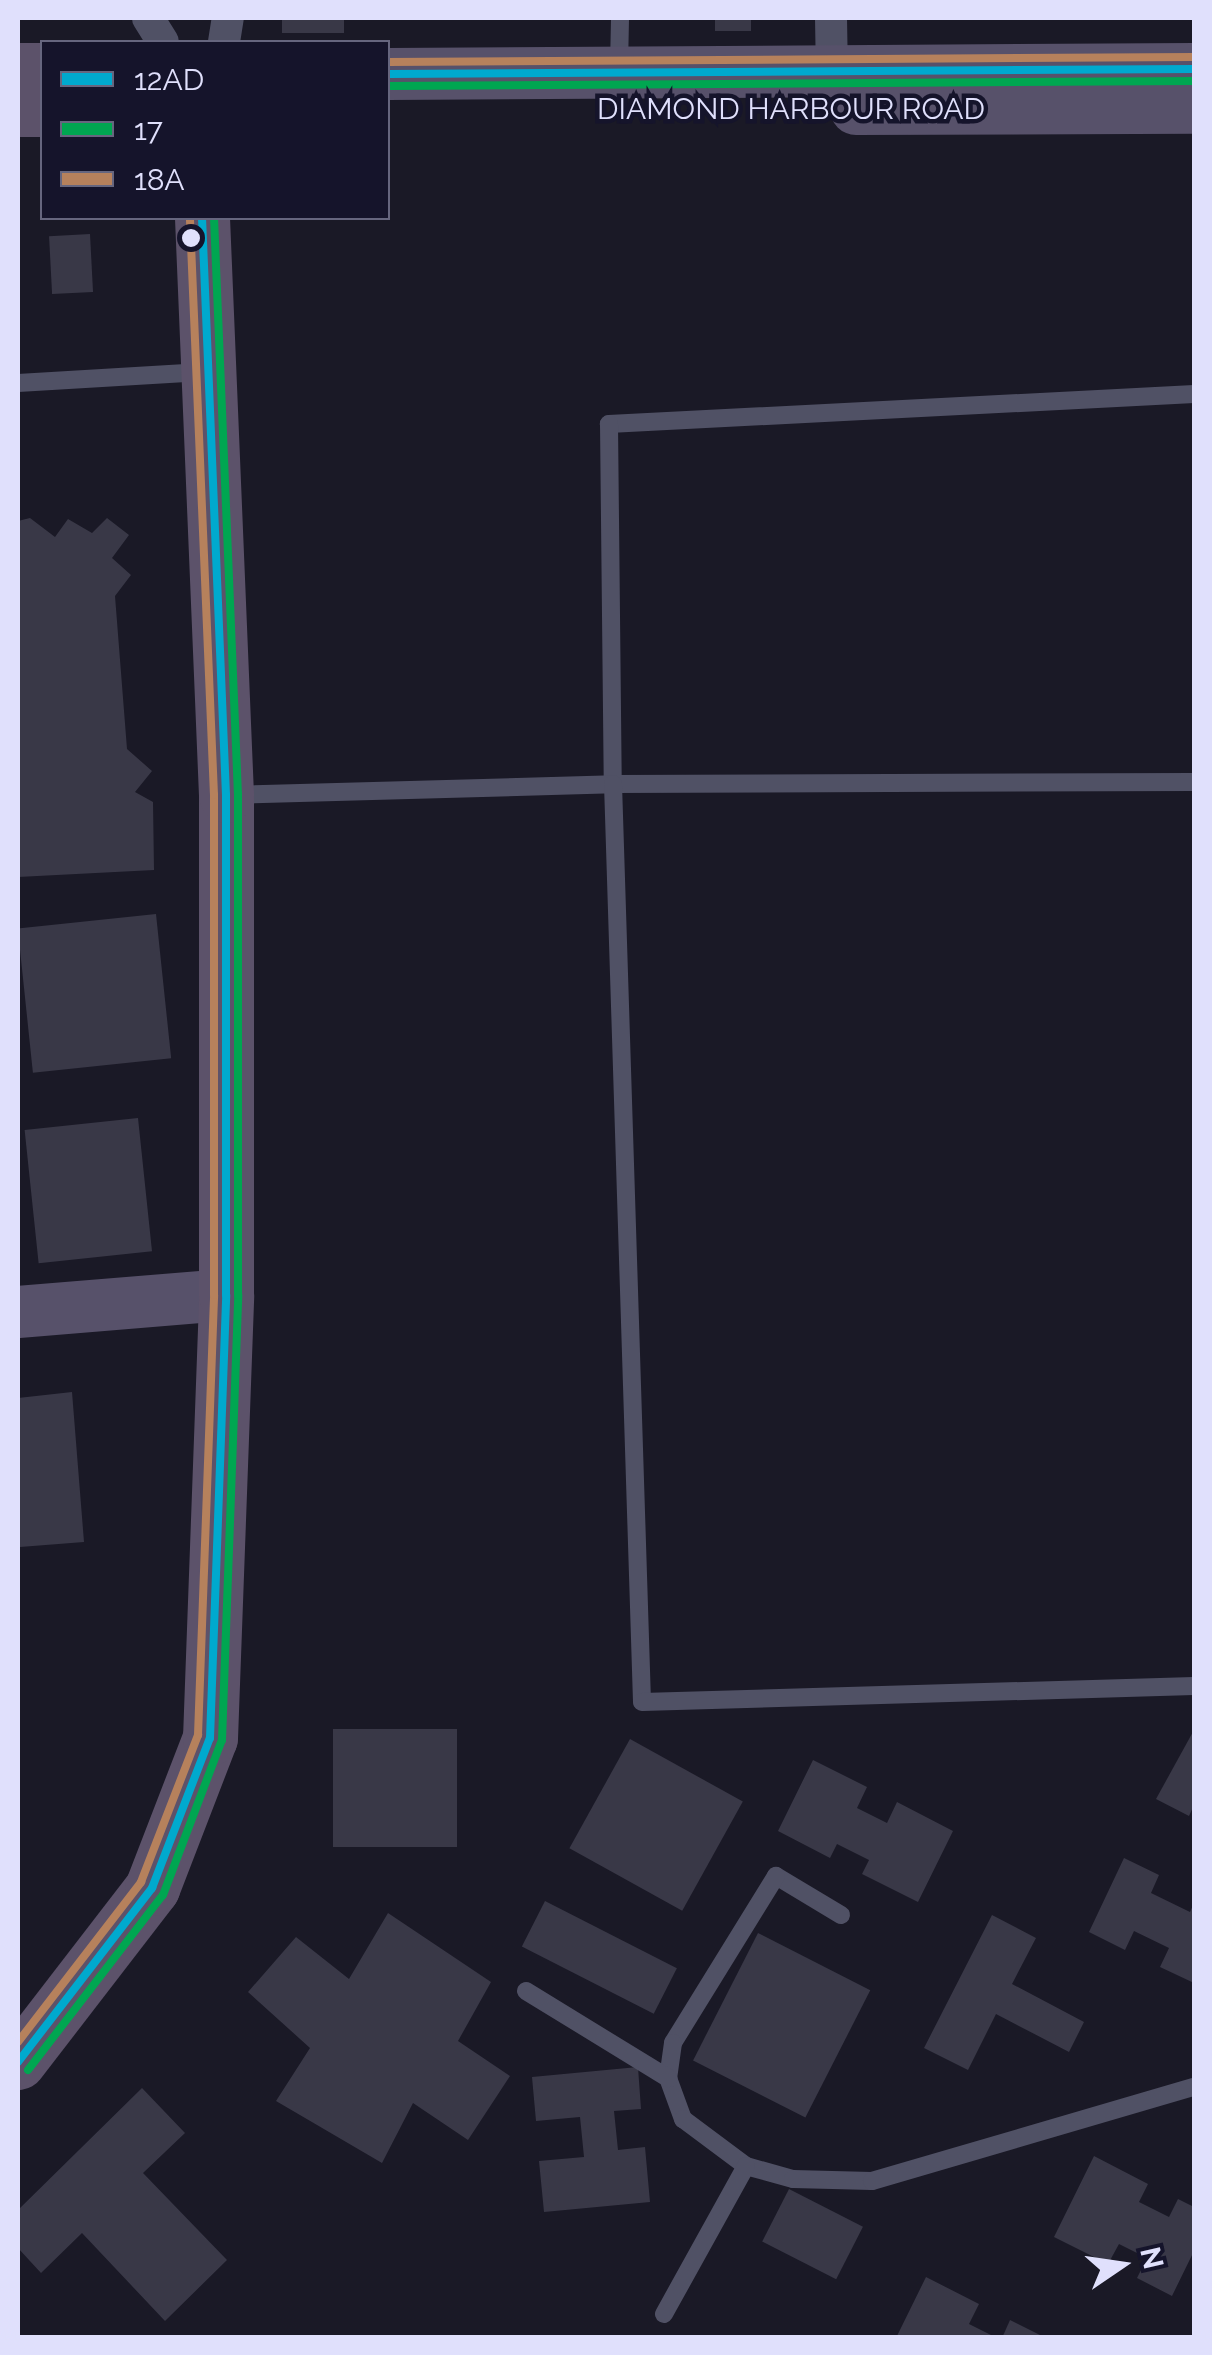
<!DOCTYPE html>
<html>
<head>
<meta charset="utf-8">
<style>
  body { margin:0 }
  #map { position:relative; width:1212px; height:2355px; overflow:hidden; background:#1a1926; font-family:Raleway,sans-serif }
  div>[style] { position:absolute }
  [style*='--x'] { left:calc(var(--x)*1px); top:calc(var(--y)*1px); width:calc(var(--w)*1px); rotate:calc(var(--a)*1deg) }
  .building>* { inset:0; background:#393847; transform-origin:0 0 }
  .service>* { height:18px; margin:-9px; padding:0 9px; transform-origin:9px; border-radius:9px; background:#505165 }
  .minor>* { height:32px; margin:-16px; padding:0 16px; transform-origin:16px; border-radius:16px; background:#505165 }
  .primary>* { height:52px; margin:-26px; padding:0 26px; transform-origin:26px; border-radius:26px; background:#57516a }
  .trunk>* { height:55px; margin:-27.5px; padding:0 27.5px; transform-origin:27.5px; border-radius:27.5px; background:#5c526a }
  .bus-1>* { height:8px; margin:-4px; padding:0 4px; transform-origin:4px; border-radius:4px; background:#00a9ce }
  .bus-2>* { height:8px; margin:-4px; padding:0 4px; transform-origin:4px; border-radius:4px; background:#00a651 }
  .bus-3>* { height:8px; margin:-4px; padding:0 4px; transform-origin:4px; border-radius:4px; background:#b6815c }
  .dots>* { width:28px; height:28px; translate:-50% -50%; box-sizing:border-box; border:5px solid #15142b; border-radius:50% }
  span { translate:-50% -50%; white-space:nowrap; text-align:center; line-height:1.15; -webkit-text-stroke:9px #15142b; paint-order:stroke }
  .street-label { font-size:30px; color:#e0e0fc }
  .frame { position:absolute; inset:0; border:20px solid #e0e0fc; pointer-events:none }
  .legend { position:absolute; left:40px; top:40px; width:350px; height:180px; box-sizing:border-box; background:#15142b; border:2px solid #66667f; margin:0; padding:12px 18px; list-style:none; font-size:30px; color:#e0e0fc }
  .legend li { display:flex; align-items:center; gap:20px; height:50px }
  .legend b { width:50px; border:2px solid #66667f }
  .north { position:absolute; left:1072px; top:2215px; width:100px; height:100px; -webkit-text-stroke:8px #15142b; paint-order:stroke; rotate:77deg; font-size:28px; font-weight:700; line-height:40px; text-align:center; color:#e0e0fc }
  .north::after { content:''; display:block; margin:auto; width:35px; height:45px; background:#e0e0fc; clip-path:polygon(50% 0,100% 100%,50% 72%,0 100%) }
</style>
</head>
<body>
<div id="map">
  <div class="building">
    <i style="left:282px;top:18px;width:62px;height:15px"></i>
    <i style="left:715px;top:18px;width:36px;height:13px"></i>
    <i style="left:90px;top:234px;width:58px;height:41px;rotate:87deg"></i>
    <i style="clip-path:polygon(30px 518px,55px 537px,68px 519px,92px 533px,107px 518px,129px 535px,112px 558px,131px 575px,115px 596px,127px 749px,152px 771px,135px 792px,153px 802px,154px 870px,18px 877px,18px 521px)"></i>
    <i style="left:156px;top:914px;width:145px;height:139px;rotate:84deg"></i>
    <i style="left:138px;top:1118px;width:134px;height:114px;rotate:84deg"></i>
    <i style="clip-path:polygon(72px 1392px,84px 1542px,20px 1547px,18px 1398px)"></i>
    <i style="left:457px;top:1729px;width:118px;height:124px;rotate:90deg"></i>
    <i style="clip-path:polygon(1194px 1730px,1194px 1805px,1189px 1816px,1156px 1799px)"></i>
    <i style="left:630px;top:1739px;width:129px;height:125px;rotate:29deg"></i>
    <i style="clip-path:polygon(813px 1760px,867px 1787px,857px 1808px,887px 1823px,897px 1802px,953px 1831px,918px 1902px,862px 1874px,869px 1860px,837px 1844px,830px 1858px,778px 1831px)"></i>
    <i style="clip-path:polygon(1124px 1858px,1159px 1875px,1151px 1893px,1190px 1912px,1194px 1903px,1194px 1983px,1160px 1967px,1169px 1948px,1134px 1931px,1125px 1950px,1089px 1932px)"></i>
    <i style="left:545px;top:1901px;width:148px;height:51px;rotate:27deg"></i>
    <i style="clip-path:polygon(388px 1913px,491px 1982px,458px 2041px,510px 2076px,468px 2140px,413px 2103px,382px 2163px,276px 2101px,310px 2048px,248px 1992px,296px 1937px,349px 1979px)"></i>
    <i style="clip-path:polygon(992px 1915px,1036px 1938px,1012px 1984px,1084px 2022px,1069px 2052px,996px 2014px,968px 2070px,924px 2048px)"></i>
    <i style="left:758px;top:1933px;width:126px;height:143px;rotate:27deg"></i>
    <i style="clip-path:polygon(638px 2067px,641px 2109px,614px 2111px,618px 2150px,645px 2147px,650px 2202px,544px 2212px,539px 2161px,584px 2157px,580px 2117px,536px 2121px,532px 2077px)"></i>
    <i style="clip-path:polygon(142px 2088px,185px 2133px,143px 2173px,227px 2260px,165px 2321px,82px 2233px,41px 2273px,18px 2248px,18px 2210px)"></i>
    <i style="clip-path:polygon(1094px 2156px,1148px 2184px,1139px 2202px,1169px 2217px,1178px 2199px,1194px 2207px,1194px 2251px,1172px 2296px,1137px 2278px,1147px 2258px,1119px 2244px,1108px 2264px,1054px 2237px)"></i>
    <i style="left:789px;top:2189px;width:83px;height:59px;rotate:27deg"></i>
    <i style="clip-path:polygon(926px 2277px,979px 2304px,969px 2324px,997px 2338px,896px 2338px)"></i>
    <i style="clip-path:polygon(1010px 2320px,1046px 2338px,1002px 2338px)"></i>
  </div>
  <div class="service">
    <i style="--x:619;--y:67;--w:49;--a:-88.8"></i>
    <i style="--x:18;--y:383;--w:185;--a:-3.4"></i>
    <i style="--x:1194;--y:394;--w:586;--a:177.06"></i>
    <i style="--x:609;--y:424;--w:360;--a:89.4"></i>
    <i style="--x:613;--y:784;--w:581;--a:-0.2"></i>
    <i style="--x:231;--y:795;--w:382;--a:-1.6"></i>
    <i style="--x:613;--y:784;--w:918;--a:88.19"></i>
    <i style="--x:642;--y:1702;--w:552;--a:-1.66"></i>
    <i style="--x:841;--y:1915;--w:76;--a:-149"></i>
    <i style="--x:776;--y:1876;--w:196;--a:121.7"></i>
    <i style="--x:673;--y:2043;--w:35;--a:98"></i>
    <i style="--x:668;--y:2078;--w:44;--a:69.9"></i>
    <i style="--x:683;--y:2119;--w:79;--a:36.7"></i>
    <i style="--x:746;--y:2166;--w:49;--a:15.5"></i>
    <i style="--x:793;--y:2179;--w:79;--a:1.5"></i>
    <i style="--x:872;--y:2181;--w:335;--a:-16.3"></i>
    <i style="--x:526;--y:1991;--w:167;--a:31.5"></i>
    <i style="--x:664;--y:2314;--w:169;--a:-61"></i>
  </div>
  <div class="minor">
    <i style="--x:148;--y:18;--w:28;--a:58"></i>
    <i style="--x:831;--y:18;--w:56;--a:89"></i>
    <i style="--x:224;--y:42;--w:24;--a:-81"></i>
  </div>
  <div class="primary">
    <i style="--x:388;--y:74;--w:806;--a:-0.36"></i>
    <i style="--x:856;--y:109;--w:338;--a:-0.2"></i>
    <i style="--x:18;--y:1312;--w:209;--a:-4.7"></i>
  </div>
  <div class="trunk">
    <i style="--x:18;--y:70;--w:24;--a:0"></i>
    <i style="--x:18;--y:109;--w:24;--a:0"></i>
    <i style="--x:18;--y:2062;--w:220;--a:-52.4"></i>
    <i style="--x:152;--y:1888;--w:161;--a:-68.9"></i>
    <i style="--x:210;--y:1738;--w:443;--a:-87.9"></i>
    <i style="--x:226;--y:1295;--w:500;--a:-90"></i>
    <i style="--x:226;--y:795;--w:577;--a:-92.38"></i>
  </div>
  <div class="bus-1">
    <i style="--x:388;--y:74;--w:806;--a:-0.36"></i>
    <i style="--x:18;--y:2062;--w:220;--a:-52.4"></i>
    <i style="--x:152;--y:1888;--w:161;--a:-68.9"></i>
    <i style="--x:210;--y:1738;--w:443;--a:-87.9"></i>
    <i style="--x:226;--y:1295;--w:500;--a:-90"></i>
    <i style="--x:226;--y:795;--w:577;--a:-92.38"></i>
  </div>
  <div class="bus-2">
    <i style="--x:388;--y:86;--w:806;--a:-0.36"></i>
    <i style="--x:28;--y:2070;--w:221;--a:-52.4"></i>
    <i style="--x:163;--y:1895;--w:166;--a:-69.2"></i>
    <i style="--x:222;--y:1740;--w:445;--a:-87.9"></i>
    <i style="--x:238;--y:1295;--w:500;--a:-90"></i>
    <i style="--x:238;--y:795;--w:577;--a:-92.38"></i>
  </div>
  <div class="bus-3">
    <i style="--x:388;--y:62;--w:806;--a:-0.36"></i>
    <i style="--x:18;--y:2042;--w:202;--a:-52.4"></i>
    <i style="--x:141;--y:1882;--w:158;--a:-68.8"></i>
    <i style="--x:198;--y:1735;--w:440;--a:-87.9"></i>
    <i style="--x:214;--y:1295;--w:500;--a:-90"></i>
    <i style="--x:214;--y:795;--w:576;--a:-92.39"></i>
  </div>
  <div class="dots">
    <i style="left:191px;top:238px;background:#e0e0fc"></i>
  </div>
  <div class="street-label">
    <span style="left:791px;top:109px">DIAMOND HARBOUR ROAD</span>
  </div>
  <div class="frame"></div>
  <ul class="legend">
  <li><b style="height:12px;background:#00a9ce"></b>12AD</li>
  <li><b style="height:12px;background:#00a651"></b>17</li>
  <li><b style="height:12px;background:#b6815c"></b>18A</li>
  </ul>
  <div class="north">N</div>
</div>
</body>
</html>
